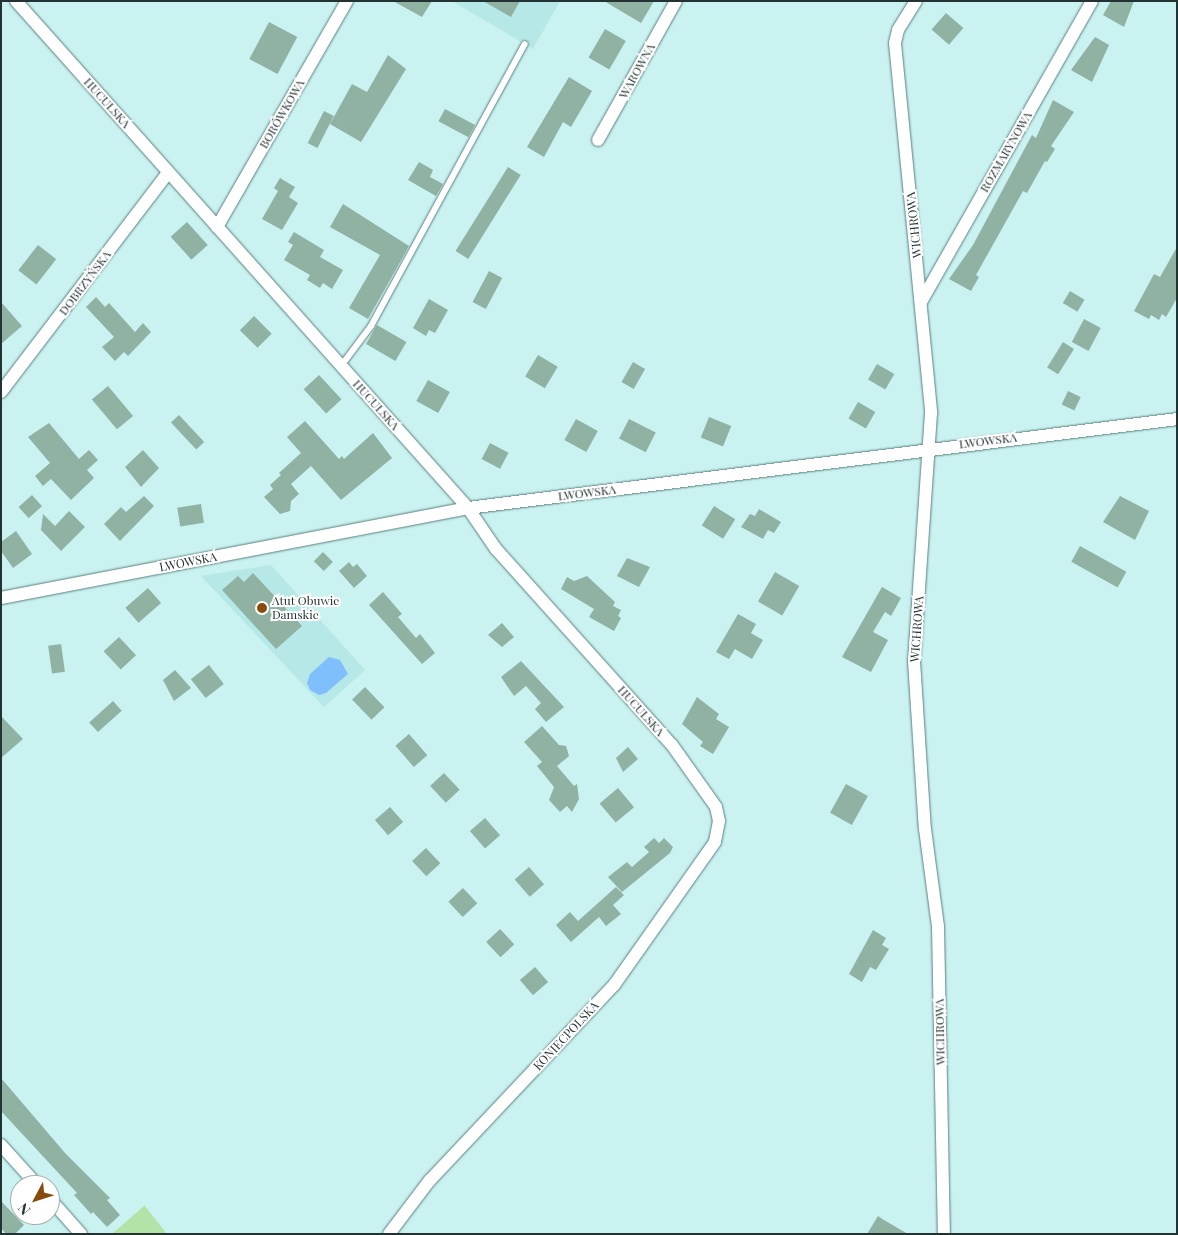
<!DOCTYPE html>
<html>
<head>
<meta charset="utf-8">
<style>
  body { margin:0 }
  #map { position:relative; width:1178px; height:1235px; overflow:hidden; background:#c9f2f1; font-family:"Playfair Display",serif }
  div>[style] { position:absolute }
  [style*='--x'] { left:calc(var(--x)*1px); top:calc(var(--y)*1px); width:calc(var(--w)*1px); rotate:calc(var(--a)*1deg) }
  .built>* { inset:0; background:#b5e8e6 }
  .green>* { inset:0; background:#b3e3a6 }
  .water>* { inset:0; background:#7fbffc }
  .building>* { inset:0; background:#90b2a3; transform-origin:0 0 }
  .roads { filter:drop-shadow(0 0 1px #597f7e) drop-shadow(0 0 1px #597f7e) }
  .service>* { height:6px; margin:-3px; padding:0 3px; transform-origin:3px; border-radius:3px; background:#fff }
  .minor>* { height:12px; margin:-6px; padding:0 6px; transform-origin:6px; border-radius:6px; background:#fff }
  .dots>* { width:14px; height:14px; translate:-50% -50%; box-sizing:border-box; border:2px solid #fff; border-radius:50% }
  span { translate:-50% -50%; white-space:nowrap; text-align:center; line-height:1.15; -webkit-text-stroke:4px #fff; paint-order:stroke }
  .street-label { font-size:12px; color:#233333 }
  .poi-label { font-size:12px; color:#233333 }
  .left { translate:0 -50%; text-align:left }
  .frame { position:absolute; inset:0; border:2px solid #233333; pointer-events:none }
  .north { position:absolute; left:10px; top:1175px; width:50px; height:50px; box-sizing:border-box; background:#fff; border:1px solid #a7adad; border-radius:50%; rotate:230deg; font-size:14px; font-weight:700; line-height:20px; text-align:center; color:#233333 }
  .north::after { content:''; display:block; margin:auto; width:18px; height:22px; background:#884a0d; clip-path:polygon(50% 0,100% 100%,50% 72%,0 100%) }
</style>
</head>
<body>
<div id="map">
  <div class="built">
    <i style="clip-path:polygon(452px 1px,560px 1px,533px 49px)"></i>
    <i style="clip-path:polygon(271px 565px,365px 670px,324px 707px,201px 576px)"></i>
  </div>
  <div class="green">
    <i style="clip-path:polygon(144px 1205px,167px 1234px,112px 1234px,144px 1206px)"></i>
  </div>
  <div class="water">
    <i style="clip-path:polygon(329px 657px,340px 660px,348px 674px,326px 693px,319px 695px,310px 690px,307px 683px,310px 674px)"></i>
  </div>
  <div class="building">
    <i style="clip-path:polygon(393px 1px,432px 1px,422px 17px)"></i>
    <i style="clip-path:polygon(483px 1px,520px 1px,511px 17px)"></i>
    <i style="clip-path:polygon(604px 1px,654px 1px,641px 23px)"></i>
    <i style="clip-path:polygon(1111px 1px,1134px 1px,1124px 27px,1103px 15px)"></i>
    <i style="left:946px;top:13px;width:23px;height:22px;rotate:41deg"></i>
    <i style="left:269px;top:22px;width:32px;height:42px;rotate:28deg"></i>
    <i style="left:605px;top:29px;width:24px;height:33px;rotate:30deg"></i>
    <i style="clip-path:polygon(1095px 37px,1109px 45px,1092px 82px,1071px 70px)"></i>
    <i style="clip-path:polygon(388px 55px,406px 69px,361px 142px,330px 124px,352px 84px,367px 92px)"></i>
    <i style="clip-path:polygon(569px 77px,592px 91px,571px 127px,563px 122px,544px 157px,527px 147px)"></i>
    <i style="clip-path:polygon(1053px 100px,1074px 112px,1051px 146px,1055px 149px,1047px 162px,1045px 161px,1027px 193px,1023px 191px,976px 275px,979px 277px,971px 291px,949px 279px,973px 245px,1032px 135px,1036px 138px)"></i>
    <i style="left:445px;top:109px;width:34px;height:14px;rotate:28deg"></i>
    <i style="left:324px;top:111px;width:11px;height:36px;rotate:27deg"></i>
    <i style="clip-path:polygon(419px 162px,433px 170px,430px 177px,443px 184px,436px 196px,408px 180px)"></i>
    <i style="left:508px;top:167px;width:15px;height:99px;rotate:32deg"></i>
    <i style="clip-path:polygon(280px 178px,295px 187px,289px 197px,298px 203px,282px 230px,262px 219px,278px 191px,274px 188px)"></i>
    <i style="clip-path:polygon(343px 204px,409px 246px,368px 319px,349px 308px,380px 255px,330px 227px)"></i>
    <i style="left:187px;top:222px;width:31px;height:22px;rotate:48deg"></i>
    <i style="clip-path:polygon(294px 232px,324px 250px,320px 257px,343px 270px,332px 289px,323px 283px,320px 288px,307px 280px,310px 275px,284px 260px,293px 245px,288px 242px)"></i>
    <i style="left:38px;top:245px;width:23px;height:32px;rotate:38deg"></i>
    <i style="clip-path:polygon(1177px 247px,1177px 298px,1166px 317px,1162px 314px,1159px 320px,1151px 315px,1149px 319px,1134px 311px,1154px 274px,1160px 277px)"></i>
    <i style="left:489px;top:271px;width:15px;height:35px;rotate:28deg"></i>
    <i style="left:1070px;top:291px;width:17px;height:14px;rotate:31deg"></i>
    <i style="clip-path:polygon(96px 297px,105px 307px,109px 303px,135px 332px,143px 323px,151px 332px,128px 356px,124px 352px,115px 361px,102px 347px,114px 337px,86px 307px)"></i>
    <i style="clip-path:polygon(429px 299px,448px 310px,435px 333px,429px 330px,426px 336px,413px 328px)"></i>
    <i style="clip-path:polygon(1px 302px,22px 326px,1px 344px)"></i>
    <i style="left:254px;top:316px;width:25px;height:20px;rotate:45deg"></i>
    <i style="left:1084px;top:319px;width:19px;height:26px;rotate:28deg"></i>
    <i style="left:377px;top:325px;width:34px;height:22px;rotate:30deg"></i>
    <i style="left:1063px;top:342px;width:13px;height:30px;rotate:32deg"></i>
    <i style="left:538px;top:355px;width:23px;height:25px;rotate:31deg"></i>
    <i style="left:633px;top:362px;width:14px;height:23px;rotate:30deg"></i>
    <i style="left:877px;top:364px;width:20px;height:18px;rotate:30deg"></i>
    <i style="left:319px;top:375px;width:33px;height:21px;rotate:47deg"></i>
    <i style="left:428px;top:380px;width:25px;height:24px;rotate:29deg"></i>
    <i style="left:108px;top:386px;width:39px;height:21px;rotate:50deg"></i>
    <i style="left:1068px;top:391px;width:14px;height:15px;rotate:25deg"></i>
    <i style="left:858px;top:402px;width:20px;height:19px;rotate:30deg"></i>
    <i style="left:179px;top:415px;width:37px;height:11px;rotate:47deg"></i>
    <i style="left:709px;top:417px;width:24px;height:22px;rotate:22deg"></i>
    <i style="left:576px;top:419px;width:25px;height:24px;rotate:29deg"></i>
    <i style="left:629px;top:419px;width:30px;height:22px;rotate:27deg"></i>
    <i style="clip-path:polygon(305px 421px,339px 459px,342px 456px,344px 459px,373px 433px,392px 458px,341px 500px,311px 466px,291px 484px,299px 494px,291px 501px,290px 511px,280px 514px,264px 497px,273px 489px,270px 485px,281px 475px,279px 473px,301px 453px,287px 437px)"></i>
    <i style="clip-path:polygon(49px 423px,79px 459px,89px 450px,98px 460px,87px 470px,94px 478px,71px 500px,51px 479px,43px 486px,35px 476px,50px 463px,28px 437px)"></i>
    <i style="left:490px;top:443px;width:21px;height:18px;rotate:28deg"></i>
    <i style="clip-path:polygon(143px 450px,159px 468px,141px 487px,125px 467px)"></i>
    <i style="left:32px;top:495px;width:15px;height:18px;rotate:48deg"></i>
    <i style="clip-path:polygon(144px 496px,154px 506px,120px 541px,104px 524px,121px 507px,126px 512px)"></i>
    <i style="clip-path:polygon(1120px 496px,1149px 511px,1135px 540px,1103px 522px)"></i>
    <i style="left:201px;top:504px;width:19px;height:24px;rotate:81deg"></i>
    <i style="left:714px;top:506px;width:25px;height:23px;rotate:32deg"></i>
    <i style="clip-path:polygon(759px 509px,781px 522px,774px 533px,768px 530px,763px 539px,741px 527px,750px 514px,755px 516px)"></i>
    <i style="clip-path:polygon(69px 511px,85px 527px,61px 551px,41px 530px,43px 514px,55px 526px)"></i>
    <i style="clip-path:polygon(16px 531px,32px 554px,13px 568px,1px 551px,1px 542px)"></i>
    <i style="left:1080px;top:546px;width:53px;height:18px;rotate:29deg"></i>
    <i style="left:323px;top:552px;width:14px;height:13px;rotate:45deg"></i>
    <i style="clip-path:polygon(627px 558px,650px 567px,639px 587px,617px 576px)"></i>
    <i style="clip-path:polygon(349px 562px,353px 567px,357px 564px,367px 576px,354px 588px,339px 571px)"></i>
    <i style="left:775px;top:572px;width:28px;height:34px;rotate:30deg"></i>
    <i style="clip-path:polygon(253px 573px,302px 626px,276px 649px,222px 590px,238px 576px,244px 582px)"></i>
    <i style="clip-path:polygon(587px 576px,615px 602px,613px 606px,621px 610px,618px 616px,621px 618px,614px 631px,589px 617px,594px 609px,561px 589px,567px 577px,574px 581px)"></i>
    <i style="clip-path:polygon(882px 587px,901px 598px,891px 616px,885px 612px,873px 632px,888px 640px,871px 672px,842px 657px)"></i>
    <i style="left:148px;top:588px;width:20px;height:30px;rotate:49deg"></i>
    <i style="clip-path:polygon(383px 592px,402px 614px,398px 617px,416px 638px,420px 634px,435px 653px,422px 664px,369px 605px)"></i>
    <i style="clip-path:polygon(738px 614px,756px 624px,751px 633px,763px 640px,752px 659px,735px 649px,729px 659px,716px 652px)"></i>
    <i style="clip-path:polygon(502px 623px,514px 637px,502px 647px,488px 635px)"></i>
    <i style="left:119px;top:637px;width:25px;height:21px;rotate:47deg"></i>
    <i style="left:61px;top:644px;width:28px;height:13px;rotate:82deg"></i>
    <i style="clip-path:polygon(521px 661px,564px 707px,546px 722px,535px 709px,541px 703px,526px 686px,514px 696px,501px 677px)"></i>
    <i style="left:209px;top:665px;width:24px;height:23px;rotate:52deg"></i>
    <i style="clip-path:polygon(175px 670px,191px 688px,174px 701px,163px 680px)"></i>
    <i style="left:365px;top:687px;width:28px;height:18px;rotate:46deg"></i>
    <i style="clip-path:polygon(697px 697px,719px 714px,716px 719px,729px 727px,713px 754px,700px 746px,703px 742px,682px 724px)"></i>
    <i style="left:113px;top:701px;width:13px;height:32px;rotate:48deg"></i>
    <i style="clip-path:polygon(1px 716px,23px 739px,1px 758px)"></i>
    <i style="clip-path:polygon(542px 726px,559px 745px,566px 746px,569px 756px,557px 766px,574px 786px,577px 784px,579px 799px,572px 812px,567px 806px,560px 812px,549px 800px,554px 787px,537px 766px,542px 762px,524px 742px)"></i>
    <i style="left:409px;top:734px;width:28px;height:18px;rotate:49deg"></i>
    <i style="clip-path:polygon(628px 747px,638px 759px,623px 772px,616px 758px)"></i>
    <i style="left:444px;top:773px;width:23px;height:19px;rotate:47deg"></i>
    <i style="left:846px;top:784px;width:25px;height:33px;rotate:29deg"></i>
    <i style="left:618px;top:788px;width:25px;height:24px;rotate:50deg"></i>
    <i style="left:390px;top:807px;width:20px;height:20px;rotate:49deg"></i>
    <i style="left:485px;top:818px;width:23px;height:20px;rotate:49deg"></i>
    <i style="clip-path:polygon(654px 838px,659px 843px,664px 838px,673px 847px,670px 853px,622px 892px,608px 877px,627px 862px,632px 867px,649px 852px,644px 847px)"></i>
    <i style="left:426px;top:848px;width:21px;height:19px;rotate:47deg"></i>
    <i style="left:529px;top:867px;width:23px;height:19px;rotate:49deg"></i>
    <i style="clip-path:polygon(616px 887px,624px 895px,613px 905px,621px 914px,606px 926px,599px 917px,571px 942px,556px 925px,570px 912px,578px 921px)"></i>
    <i style="left:463px;top:888px;width:21px;height:20px;rotate:47deg"></i>
    <i style="left:500px;top:929px;width:21px;height:19px;rotate:47deg"></i>
    <i style="clip-path:polygon(873px 930px,886px 938px,882px 945px,889px 949px,876px 970px,870px 967px,862px 982px,849px 974px)"></i>
    <i style="left:535px;top:967px;width:20px;height:20px;rotate:49deg"></i>
    <i style="clip-path:polygon(1px 1078px,65px 1153px,110px 1198px,107px 1200px,120px 1215px,107px 1227px,93px 1212px,91px 1214px,74px 1195px,77px 1193px,1px 1111px)"></i>
    <i style="clip-path:polygon(1px 1201px,24px 1225px,15px 1234px,6px 1234px,1px 1228px)"></i>
    <i style="clip-path:polygon(878px 1216px,884px 1220px,908px 1234px,867px 1234px)"></i>
  </div>
  <div class="roads">
    <div class="service">
      <i style="--x:341;--y:366;--w:50;--a:-53.1"></i>
      <i style="--x:371;--y:326;--w:321;--a:-61.4"></i>
    </div>
    <div class="minor">
      <i style="--x:16;--y:1;--w:679;--a:48.28"></i>
      <i style="--x:468;--y:508;--w:50;--a:55.7"></i>
      <i style="--x:496;--y:549;--w:263;--a:48.1"></i>
      <i style="--x:672;--y:745;--w:76;--a:54.6"></i>
      <i style="--x:716;--y:807;--w:14;--a:78"></i>
      <i style="--x:719;--y:821;--w:21;--a:101"></i>
      <i style="--x:715;--y:842;--w:175;--a:125.2"></i>
      <i style="--x:614;--y:985;--w:268;--a:133.3"></i>
      <i style="--x:430;--y:1180;--w:68;--a:127.2"></i>
      <i style="--x:916;--y:1;--w:34;--a:122"></i>
      <i style="--x:898;--y:30;--w:13;--a:103"></i>
      <i style="--x:895;--y:43;--w:372;--a:84.4"></i>
      <i style="--x:931;--y:413;--w:249;--a:93.9"></i>
      <i style="--x:914;--y:661;--w:168;--a:86.3"></i>
      <i style="--x:925;--y:829;--w:99;--a:82.4"></i>
      <i style="--x:938;--y:927;--w:307;--a:88.9"></i>
      <i style="--x:598;--y:140;--w:159;--a:-60.7"></i>
      <i style="--x:217;--y:227;--w:261;--a:-60.1"></i>
      <i style="--x:921;--y:302;--w:346;--a:-60.4"></i>
      <i style="--x:1;--y:392;--w:275;--a:-52.7"></i>
      <i style="--x:1;--y:598;--w:476;--a:-10.9"></i>
      <i style="--x:468;--y:508;--w:715;--a:-7.15"></i>
      <i style="--x:1;--y:1145;--w:54;--a:48"></i>
      <i style="--x:50;--y:1199;--w:47;--a:48.5"></i>
    </div>
  </div>
  <div class="dots">
    <i style="left:262px;top:608px;background:#884a0d"></i>
  </div>
  <div class="street-label">
    <span style="left:637px;top:71px;rotate:-61deg">WAROWNA</span>
    <span style="left:107px;top:103px;rotate:48deg">HUCULSKA</span>
    <span style="left:282px;top:114px;rotate:-60deg">BORÓWKOWA</span>
    <span style="left:1006px;top:152px;rotate:-60deg">ROZMARYNOWA</span>
    <span style="left:914px;top:225px;rotate:-96deg">WICHROWA</span>
    <span style="left:85px;top:283px;rotate:-53deg">DOBRZYŃSKA</span>
    <span style="left:376px;top:405px;rotate:48deg">HUCULSKA</span>
    <span style="left:988px;top:441px;rotate:-7deg">LWOWSKA</span>
    <span style="left:587px;top:493px;rotate:-7deg">LWOWSKA</span>
    <span style="left:188px;top:562px;rotate:-11deg">LWOWSKA</span>
    <span style="left:917px;top:629px;rotate:-86deg">WICHROWA</span>
    <span style="left:641px;top:711px;rotate:48deg">HUCULSKA</span>
    <span style="left:940px;top:1032px;rotate:-91deg">WICHROWA</span>
    <span style="left:566px;top:1036px;rotate:-47deg">KONIECPOLSKA</span>
  </div>
  <div class="poi-label">
    <span class="left" style="left:272px;top:608px">Atut Obuwie<br>Damskie</span>
  </div>
  <div class="frame"></div>
  <div class="north">N</div>
</div>
</body>
</html>
